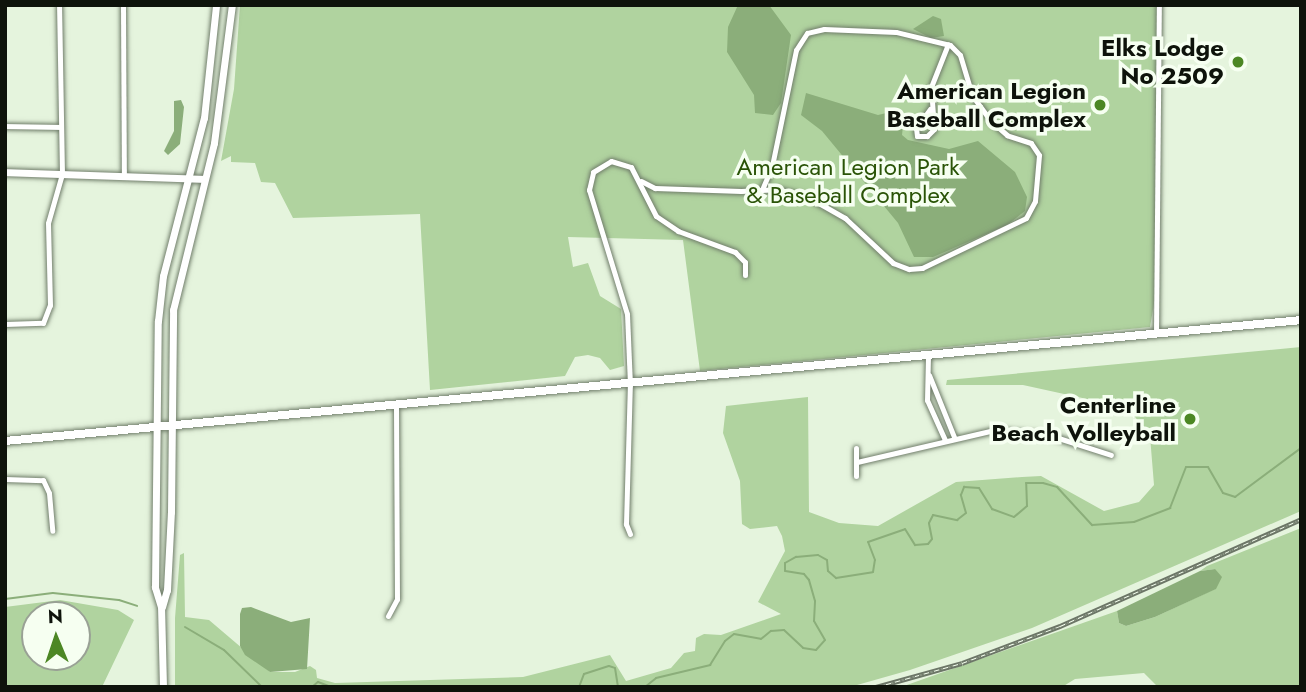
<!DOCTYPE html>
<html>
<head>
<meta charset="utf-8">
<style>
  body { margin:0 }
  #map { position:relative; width:1306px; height:692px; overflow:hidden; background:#e5f4dd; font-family:Jost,sans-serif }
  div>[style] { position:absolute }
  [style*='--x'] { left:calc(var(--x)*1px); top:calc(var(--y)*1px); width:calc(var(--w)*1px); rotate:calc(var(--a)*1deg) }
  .green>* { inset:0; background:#b0d39f }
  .water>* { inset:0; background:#8bae7a }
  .stream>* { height:2px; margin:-1px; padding:0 1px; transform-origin:1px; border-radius:1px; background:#8bae7a }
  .roads { filter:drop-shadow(0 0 2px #717e6b) drop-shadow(0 0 2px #717e6b) }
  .street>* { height:5px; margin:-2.5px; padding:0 2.5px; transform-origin:2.5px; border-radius:2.5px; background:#fff }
  .secondary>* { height:7px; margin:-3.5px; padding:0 3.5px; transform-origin:3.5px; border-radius:3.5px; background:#fff }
  .primary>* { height:8px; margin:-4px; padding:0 4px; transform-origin:4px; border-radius:4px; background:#fff }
  .rail>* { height:4.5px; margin-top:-2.25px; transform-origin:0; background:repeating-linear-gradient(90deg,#f6fff1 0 5px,#6c7667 0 10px); box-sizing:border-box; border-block:2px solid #6c7667 }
  .dots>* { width:19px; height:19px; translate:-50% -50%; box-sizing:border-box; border:4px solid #f6fff1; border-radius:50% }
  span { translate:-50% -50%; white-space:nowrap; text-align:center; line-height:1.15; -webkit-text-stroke:7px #f6fff1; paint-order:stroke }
  .poi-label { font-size:24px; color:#0e130b; font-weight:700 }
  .right { translate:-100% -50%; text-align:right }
  .park-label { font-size:24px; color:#2a5407 }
  .frame { position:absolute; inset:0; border:7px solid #0e130b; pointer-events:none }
  .north { position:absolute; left:21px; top:601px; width:70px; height:70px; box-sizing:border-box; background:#f6fff1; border:2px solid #99a195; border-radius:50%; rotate:358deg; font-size:19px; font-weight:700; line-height:28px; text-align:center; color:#0e130b }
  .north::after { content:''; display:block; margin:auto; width:24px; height:32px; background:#4c8724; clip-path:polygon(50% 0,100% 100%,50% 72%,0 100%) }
</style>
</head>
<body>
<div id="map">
  <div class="green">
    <i style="clip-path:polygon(240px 5px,1159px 5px,1157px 286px,1150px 327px,700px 371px,683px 240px,568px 237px,573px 267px,588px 263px,600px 296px,621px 309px,624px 366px,610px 370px,600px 358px,588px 355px,575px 357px,565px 376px,430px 390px,420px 214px,293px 218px,275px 183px,261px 182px,255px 163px,231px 162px,231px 156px,221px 161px,234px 89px)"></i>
    <i style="clip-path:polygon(1301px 347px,1301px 511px,1032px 628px,910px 670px,850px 687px,175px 687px,175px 618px,180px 555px,184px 553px,185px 617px,209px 620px,270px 672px,295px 672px,310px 666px,316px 670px,317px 678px,335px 683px,523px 677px,610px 655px,626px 681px,671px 668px,684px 653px,695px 651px,696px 638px,704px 634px,721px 635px,781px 614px,758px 602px,785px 551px,782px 536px,777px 526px,750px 529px,742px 524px,740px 481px,723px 433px,726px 406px,808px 397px,809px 512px,839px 523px,878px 526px,956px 482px,1022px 477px,1041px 476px,1104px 511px,1139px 502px,1154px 485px,1150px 436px,1128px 408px,1023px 385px,946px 385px,947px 380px)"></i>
    <i style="clip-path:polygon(1301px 528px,1301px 687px,1158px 687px,1144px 673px,1075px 679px,1062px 687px,901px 687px,1117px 611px,1119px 623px,1126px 626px,1155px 617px,1215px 589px,1215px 569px,1200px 571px,1207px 566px)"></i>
    <i style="clip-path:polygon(evenodd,60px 600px,118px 610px,134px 620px,102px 687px,5px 687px,5px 607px,60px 600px,35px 615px,77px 615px,77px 657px,35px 657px,35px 615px)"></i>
  </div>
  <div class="water">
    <i style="clip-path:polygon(738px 5px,769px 5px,791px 35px,781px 103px,773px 115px,755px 113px,754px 95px,727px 52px,728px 27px)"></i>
    <i style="clip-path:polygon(933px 16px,941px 19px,944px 36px,931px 38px,913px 29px)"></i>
    <i style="clip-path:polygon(806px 93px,878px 115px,899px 110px,904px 117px,902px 135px,908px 140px,949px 149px,978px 141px,1015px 172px,1027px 197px,1025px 211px,1007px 225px,933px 257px,914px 257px,898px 223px,822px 131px,801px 115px)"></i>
    <i style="clip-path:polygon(181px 100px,184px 107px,180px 144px,168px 155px,164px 151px,174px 131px,174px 101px)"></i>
    <i style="clip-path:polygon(1215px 569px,1222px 577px,1216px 589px,1155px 617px,1126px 626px,1119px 623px,1117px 611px,1200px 571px)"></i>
    <i style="clip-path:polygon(251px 607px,291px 622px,310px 618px,307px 669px,270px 672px,245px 655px,240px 646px,240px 614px,242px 608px)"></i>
  </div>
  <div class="stream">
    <i style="--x:5;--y:599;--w:48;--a:-7.1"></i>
    <i style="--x:53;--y:593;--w:66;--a:6.1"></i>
    <i style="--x:119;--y:600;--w:19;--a:18"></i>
    <i style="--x:185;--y:627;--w:45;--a:30.5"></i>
    <i style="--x:224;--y:650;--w:53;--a:44.2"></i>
    <i style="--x:312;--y:687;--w:8;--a:-40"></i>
    <i style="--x:318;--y:682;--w:14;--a:21"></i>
    <i style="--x:353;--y:687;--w:17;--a:0"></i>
    <i style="--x:397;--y:687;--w:29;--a:0"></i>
    <i style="--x:523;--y:687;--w:14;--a:0"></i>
    <i style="--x:579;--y:687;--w:14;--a:-69"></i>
    <i style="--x:584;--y:674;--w:26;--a:-18"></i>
    <i style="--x:609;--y:666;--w:6;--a:18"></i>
    <i style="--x:615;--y:668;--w:19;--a:81"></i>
    <i style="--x:645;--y:687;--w:14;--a:-39"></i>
    <i style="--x:656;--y:678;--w:56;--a:-13.5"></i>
    <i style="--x:710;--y:665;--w:28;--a:-58"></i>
    <i style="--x:725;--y:641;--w:11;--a:-38"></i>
    <i style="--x:734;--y:634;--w:27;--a:10"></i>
    <i style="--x:761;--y:639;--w:13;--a:-39"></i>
    <i style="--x:771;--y:631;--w:13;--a:-4"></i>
    <i style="--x:784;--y:630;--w:26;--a:43"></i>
    <i style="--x:803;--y:648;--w:13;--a:9"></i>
    <i style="--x:816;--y:650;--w:13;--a:-48"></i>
    <i style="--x:825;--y:640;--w:22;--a:-120"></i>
    <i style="--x:814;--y:621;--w:20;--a:-87"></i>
    <i style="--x:815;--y:601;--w:22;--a:-106"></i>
    <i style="--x:809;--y:580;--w:8;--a:-130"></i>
    <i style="--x:804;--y:574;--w:19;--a:-171"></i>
    <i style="--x:785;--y:571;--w:8;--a:-90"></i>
    <i style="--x:785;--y:563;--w:13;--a:-29"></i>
    <i style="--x:796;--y:557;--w:22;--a:-5"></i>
    <i style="--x:818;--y:555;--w:10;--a:29"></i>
    <i style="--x:827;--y:560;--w:11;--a:85"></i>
    <i style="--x:828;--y:571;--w:11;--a:41"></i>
    <i style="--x:836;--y:578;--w:37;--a:-9"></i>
    <i style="--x:873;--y:572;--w:12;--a:-81"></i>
    <i style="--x:875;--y:560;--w:19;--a:-111"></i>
    <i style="--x:868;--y:542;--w:39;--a:-19"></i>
    <i style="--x:905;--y:529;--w:19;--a:58"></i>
    <i style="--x:915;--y:545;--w:13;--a:-4"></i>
    <i style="--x:928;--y:544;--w:6;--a:-51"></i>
    <i style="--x:932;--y:539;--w:16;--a:-101"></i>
    <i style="--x:929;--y:523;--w:9;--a:-63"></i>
    <i style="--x:933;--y:515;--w:25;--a:12"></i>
    <i style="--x:957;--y:520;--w:11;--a:-38"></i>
    <i style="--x:966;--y:513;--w:19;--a:-106"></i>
    <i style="--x:961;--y:495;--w:9;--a:-69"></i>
    <i style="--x:964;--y:487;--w:15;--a:4"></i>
    <i style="--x:979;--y:488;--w:25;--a:58"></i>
    <i style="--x:992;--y:509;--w:23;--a:20"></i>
    <i style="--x:1014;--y:517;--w:17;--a:-40"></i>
    <i style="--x:1027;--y:506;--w:23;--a:-92"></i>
    <i style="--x:1026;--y:483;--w:17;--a:0"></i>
    <i style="--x:1043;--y:483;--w:15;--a:16"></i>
    <i style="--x:1057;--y:487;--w:52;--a:47.4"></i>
    <i style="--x:1092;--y:525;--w:42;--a:-4.1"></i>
    <i style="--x:1134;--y:522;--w:39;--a:-21"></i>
    <i style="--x:1170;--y:508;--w:44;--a:-68.7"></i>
    <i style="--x:1186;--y:467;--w:22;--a:0"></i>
    <i style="--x:1208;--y:467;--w:30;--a:60"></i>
    <i style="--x:1223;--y:493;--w:13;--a:18"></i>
    <i style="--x:1235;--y:497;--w:82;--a:-36.6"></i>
  </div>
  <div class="roads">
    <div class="street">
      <i style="--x:123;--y:5;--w:170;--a:89.7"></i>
      <i style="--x:930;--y:109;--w:24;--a:126"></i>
      <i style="--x:916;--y:128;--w:8;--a:83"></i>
      <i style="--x:917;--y:136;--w:10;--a:0"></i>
      <i style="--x:927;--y:136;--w:10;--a:-45"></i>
      <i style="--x:934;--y:129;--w:42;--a:-94.1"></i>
      <i style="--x:931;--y:87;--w:46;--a:-68.4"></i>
      <i style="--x:5;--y:126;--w:56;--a:1"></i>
      <i style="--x:641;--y:181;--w:16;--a:27"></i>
      <i style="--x:655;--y:188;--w:86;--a:2"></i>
      <i style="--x:741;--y:191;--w:35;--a:-3"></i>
      <i style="--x:776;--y:189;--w:33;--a:14"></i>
      <i style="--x:808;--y:197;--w:43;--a:29.6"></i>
      <i style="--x:845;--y:218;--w:66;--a:43.2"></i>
      <i style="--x:893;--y:263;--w:17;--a:21"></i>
      <i style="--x:909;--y:269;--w:13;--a:-4"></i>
      <i style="--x:922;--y:268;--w:115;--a:-25.7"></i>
      <i style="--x:1026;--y:218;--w:19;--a:-62"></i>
      <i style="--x:1035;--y:201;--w:46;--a:-85"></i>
      <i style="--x:1039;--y:155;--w:14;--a:-124"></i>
      <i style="--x:1031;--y:143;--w:25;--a:-162"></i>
      <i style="--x:1007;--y:135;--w:23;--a:-139"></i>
      <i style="--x:990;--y:120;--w:31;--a:-126"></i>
      <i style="--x:972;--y:95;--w:42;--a:-106.7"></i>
      <i style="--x:960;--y:55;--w:14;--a:-135"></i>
      <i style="--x:950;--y:45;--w:56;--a:-166.5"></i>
      <i style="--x:896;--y:32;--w:72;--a:-177.6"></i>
      <i style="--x:824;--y:29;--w:17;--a:167"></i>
      <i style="--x:807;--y:33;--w:20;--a:123"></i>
      <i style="--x:796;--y:50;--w:118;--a:101.7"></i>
      <i style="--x:772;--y:166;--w:26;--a:113"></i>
      <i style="--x:5;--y:324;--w:38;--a:-2"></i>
      <i style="--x:43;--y:323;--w:19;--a:-69"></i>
      <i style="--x:50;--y:305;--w:82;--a:-91.4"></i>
      <i style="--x:48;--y:223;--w:51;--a:-74.1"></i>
      <i style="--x:62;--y:174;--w:169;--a:-91"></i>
      <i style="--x:1156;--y:334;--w:329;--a:-89.5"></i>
      <i style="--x:928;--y:356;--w:44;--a:91.3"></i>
      <i style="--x:927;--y:400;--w:44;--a:65.8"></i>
      <i style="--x:929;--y:375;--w:67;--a:68"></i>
      <i style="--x:856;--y:448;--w:28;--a:90"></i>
      <i style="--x:857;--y:462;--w:141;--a:-13.1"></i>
      <i style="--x:994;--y:430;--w:55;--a:5.2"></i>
      <i style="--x:1049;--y:435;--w:65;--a:17.9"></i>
      <i style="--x:5;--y:479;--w:38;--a:2"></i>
      <i style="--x:43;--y:480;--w:14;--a:65"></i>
      <i style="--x:49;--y:493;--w:38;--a:85"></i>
      <i style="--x:630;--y:534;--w:11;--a:-112"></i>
      <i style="--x:626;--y:524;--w:139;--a:-88.4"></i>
      <i style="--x:630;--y:385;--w:71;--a:-92.4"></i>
      <i style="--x:627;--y:314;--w:130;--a:-107"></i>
      <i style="--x:589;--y:190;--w:18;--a:-77"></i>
      <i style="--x:593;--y:172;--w:21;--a:-31"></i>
      <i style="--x:611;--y:161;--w:21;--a:17"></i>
      <i style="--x:631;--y:167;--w:55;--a:63"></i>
      <i style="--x:656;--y:216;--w:27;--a:34"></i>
      <i style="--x:678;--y:231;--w:61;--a:20.2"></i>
      <i style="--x:735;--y:252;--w:14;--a:45"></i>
      <i style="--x:745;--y:262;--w:13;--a:90"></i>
      <i style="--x:388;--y:616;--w:19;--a:-62"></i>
      <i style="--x:397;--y:599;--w:194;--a:-90.3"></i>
    </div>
    <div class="secondary">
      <i style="--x:5;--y:172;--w:198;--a:2"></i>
      <i style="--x:162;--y:607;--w:18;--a:-74"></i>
      <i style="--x:167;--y:590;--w:78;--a:-87.1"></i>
      <i style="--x:171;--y:512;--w:202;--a:-89.4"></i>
      <i style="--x:173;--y:310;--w:172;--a:-76.2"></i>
      <i style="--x:214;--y:143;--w:139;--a:-82.6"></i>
      <i style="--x:163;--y:687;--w:80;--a:-91.4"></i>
      <i style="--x:161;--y:607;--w:21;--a:-107"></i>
      <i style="--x:155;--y:587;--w:266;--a:-89.4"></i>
      <i style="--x:158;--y:321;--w:45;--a:-83.7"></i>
      <i style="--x:163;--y:276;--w:163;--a:-75.5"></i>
      <i style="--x:204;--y:118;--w:114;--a:-83.9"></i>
    </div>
    <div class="primary">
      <i style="--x:5;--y:441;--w:1302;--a:-5.33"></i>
    </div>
  </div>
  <div class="rail">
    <i style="--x:876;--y:687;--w:89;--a:-15.6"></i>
    <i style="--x:962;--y:663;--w:105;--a:-20.7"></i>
    <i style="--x:1060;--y:626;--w:264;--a:-23.9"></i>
  </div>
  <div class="dots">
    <i style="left:1238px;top:62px;background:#4c8724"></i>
    <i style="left:1100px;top:105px;background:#4c8724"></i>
    <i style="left:1190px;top:419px;background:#4c8724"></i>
  </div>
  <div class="poi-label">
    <span class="right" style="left:1224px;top:62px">Elks Lodge<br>No 2509</span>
    <span class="right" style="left:1086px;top:105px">American Legion<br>Baseball Complex</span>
    <span class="right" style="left:1176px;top:419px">Centerline<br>Beach Volleyball</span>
  </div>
  <div class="park-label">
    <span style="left:848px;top:181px">American Legion Park<br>&amp; Baseball Complex</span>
  </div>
  <div class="frame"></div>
  <div class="north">N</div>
</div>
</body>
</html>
